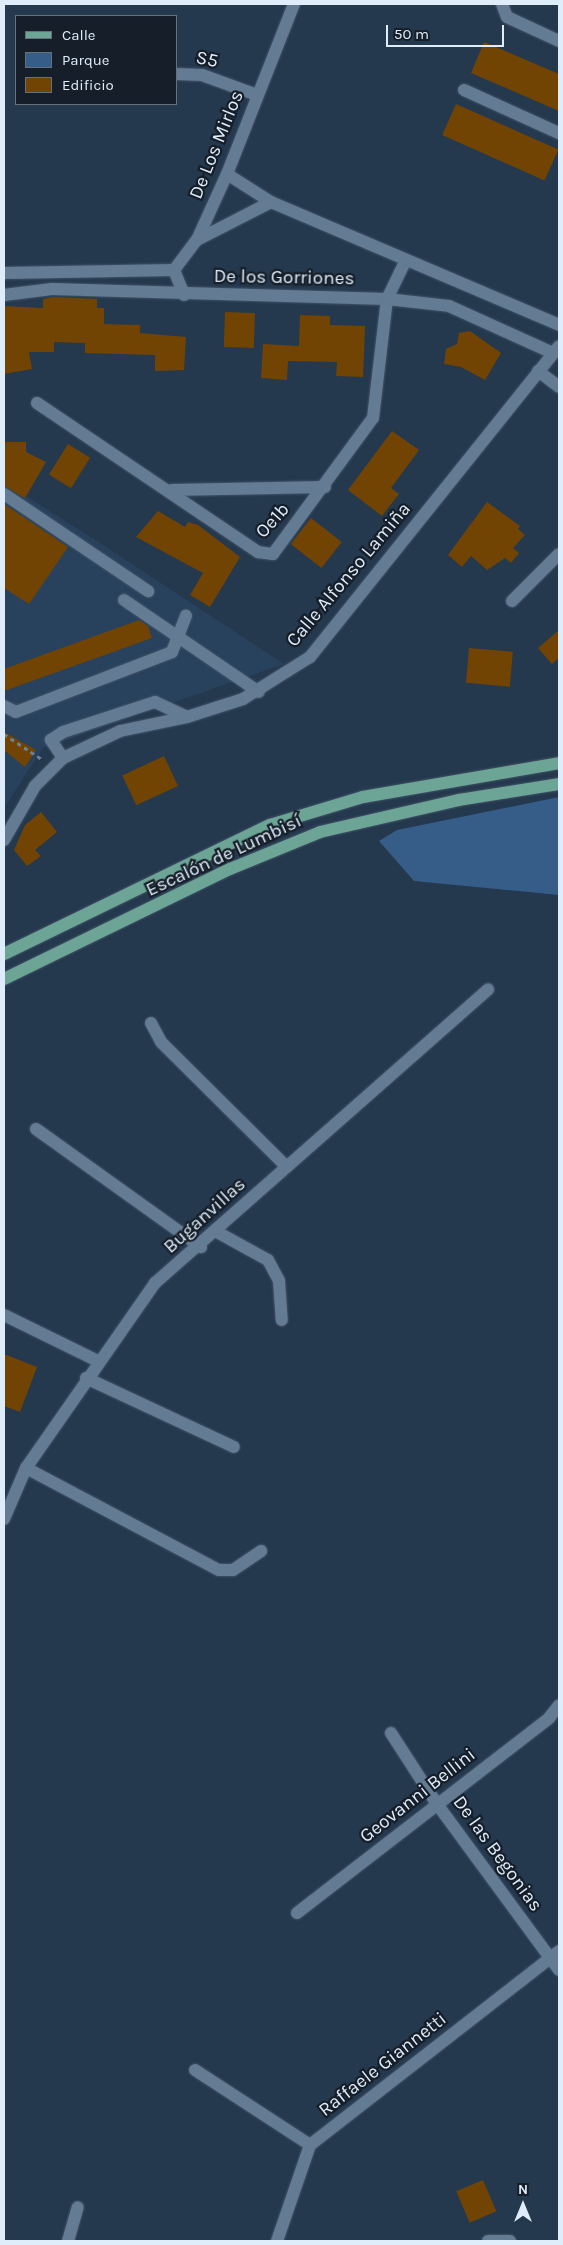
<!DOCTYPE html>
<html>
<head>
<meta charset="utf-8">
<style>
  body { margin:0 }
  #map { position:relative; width:563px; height:2245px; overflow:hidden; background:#24384e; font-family:Karla,sans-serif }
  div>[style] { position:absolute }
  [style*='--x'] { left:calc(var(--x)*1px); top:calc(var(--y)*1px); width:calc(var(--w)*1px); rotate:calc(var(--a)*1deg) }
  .built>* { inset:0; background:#28415d }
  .green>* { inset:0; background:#365d88 }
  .building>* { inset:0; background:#724403; transform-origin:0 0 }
  .path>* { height:3px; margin-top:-1.5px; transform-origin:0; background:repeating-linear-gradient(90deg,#6f8093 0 4px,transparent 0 8px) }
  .roads { filter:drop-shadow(0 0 1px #425467) drop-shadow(0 0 1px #425467) }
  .minor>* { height:12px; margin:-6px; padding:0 6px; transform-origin:6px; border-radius:6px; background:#647b94 }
  .major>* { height:12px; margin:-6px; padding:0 6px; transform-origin:6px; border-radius:6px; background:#6ca495 }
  span { translate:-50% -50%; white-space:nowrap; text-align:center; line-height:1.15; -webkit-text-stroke:4.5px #161f29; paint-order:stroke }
  .street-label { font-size:19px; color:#dfecfa }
  .frame { position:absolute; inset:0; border:5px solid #dfecfa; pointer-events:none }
  .legend { position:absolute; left:15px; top:15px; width:162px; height:90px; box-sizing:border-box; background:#161f29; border:1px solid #66717d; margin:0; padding:6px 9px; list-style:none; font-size:15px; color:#dfecfa }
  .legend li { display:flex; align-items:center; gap:10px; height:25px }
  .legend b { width:25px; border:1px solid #66717d }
  .north { position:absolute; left:498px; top:2180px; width:50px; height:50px; -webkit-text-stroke:4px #161f29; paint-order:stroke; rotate:0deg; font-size:14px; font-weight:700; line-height:20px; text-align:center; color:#dfecfa }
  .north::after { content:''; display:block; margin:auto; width:18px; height:22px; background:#dfecfa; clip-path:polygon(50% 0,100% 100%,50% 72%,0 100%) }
  .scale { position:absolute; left:386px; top:25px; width:118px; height:22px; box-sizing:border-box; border:2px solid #dfecfa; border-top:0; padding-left:6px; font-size:15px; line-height:18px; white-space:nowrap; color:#dfecfa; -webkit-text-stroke:4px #161f29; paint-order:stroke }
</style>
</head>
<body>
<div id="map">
  <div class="built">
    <i style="clip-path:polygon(4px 482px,100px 543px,284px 664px,43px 748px,4px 808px)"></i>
  </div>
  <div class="green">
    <i style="clip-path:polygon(559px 797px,559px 895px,414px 881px,379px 841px,397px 830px)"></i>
  </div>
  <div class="building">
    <i style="clip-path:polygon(484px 42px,559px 74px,559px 111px,471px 73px)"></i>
    <i style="left:456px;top:104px;width:112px;height:34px;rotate:24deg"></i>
    <i style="clip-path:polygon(52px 297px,97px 299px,97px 308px,104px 308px,104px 324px,140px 325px,140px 333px,186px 337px,184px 370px,155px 371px,155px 355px,85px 353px,85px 343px,54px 342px,54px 352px,29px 352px,32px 369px,4px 374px,4px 306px,43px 308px,43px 299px)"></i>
    <i style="left:225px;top:312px;width:30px;height:35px;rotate:2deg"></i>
    <i style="clip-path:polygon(300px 315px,330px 316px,330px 325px,365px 326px,363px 377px,336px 376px,337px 362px,288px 361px,287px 380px,261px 378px,263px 344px,299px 346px)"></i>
    <i style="clip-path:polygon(470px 331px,501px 353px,485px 380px,461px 367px,444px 364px,446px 349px,457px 344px,459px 333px)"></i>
    <i style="clip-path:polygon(392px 431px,419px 450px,391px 488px,399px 494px,382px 516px,348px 490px)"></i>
    <i style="clip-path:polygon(4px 442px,26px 442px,26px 452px,46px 462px,25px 498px,4px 486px)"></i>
    <i style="left:68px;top:444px;width:26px;height:36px;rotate:32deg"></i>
    <i style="clip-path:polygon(487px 502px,520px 526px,518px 529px,525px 535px,513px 548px,519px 553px,511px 563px,505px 558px,487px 570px,471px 556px,462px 567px,448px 555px)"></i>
    <i style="clip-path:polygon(4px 504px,68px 547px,29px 604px,4px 588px)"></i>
    <i style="clip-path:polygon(158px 511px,185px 527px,188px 522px,198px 525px,240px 557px,210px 607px,190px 595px,203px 573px,136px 537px)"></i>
    <i style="left:311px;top:518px;width:39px;height:33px;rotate:38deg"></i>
    <i style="clip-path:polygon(139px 620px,148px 626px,152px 638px,4px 691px,4px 669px)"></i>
    <i style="clip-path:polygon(559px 630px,559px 658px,552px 664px,538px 648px)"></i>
    <i style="left:469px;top:648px;width:44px;height:35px;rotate:5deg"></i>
    <i style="clip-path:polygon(4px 732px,36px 750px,25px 767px,4px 750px)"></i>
    <i style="left:164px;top:756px;width:33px;height:46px;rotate:65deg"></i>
    <i style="clip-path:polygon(41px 812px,57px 832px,35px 850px,41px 856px,27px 866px,14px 850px,25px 825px)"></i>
    <i style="clip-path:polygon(4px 1354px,37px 1367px,20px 1412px,4px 1406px)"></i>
    <i style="left:483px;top:2180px;width:34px;height:29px;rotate:67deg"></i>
  </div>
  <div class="path">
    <i style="--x:4;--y:734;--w:47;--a:33.7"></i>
  </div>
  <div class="roads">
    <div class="minor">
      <i style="--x:502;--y:4;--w:14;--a:69"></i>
      <i style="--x:507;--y:17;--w:57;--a:24.8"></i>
      <i style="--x:176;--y:74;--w:26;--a:2"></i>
      <i style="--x:202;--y:75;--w:59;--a:20"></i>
      <i style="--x:464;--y:90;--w:104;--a:24.4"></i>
      <i style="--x:227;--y:174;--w:52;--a:32.5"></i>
      <i style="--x:271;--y:202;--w:313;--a:23.1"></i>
      <i style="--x:197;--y:240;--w:83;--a:-27.2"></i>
      <i style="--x:174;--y:270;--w:38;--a:-53"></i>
      <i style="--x:197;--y:240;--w:72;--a:-65.6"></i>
      <i style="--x:227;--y:174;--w:183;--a:-68.5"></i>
      <i style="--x:174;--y:270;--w:27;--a:68"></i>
      <i style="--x:4;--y:273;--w:170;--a:-1"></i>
      <i style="--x:4;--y:295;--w:48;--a:-7.1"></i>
      <i style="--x:52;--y:289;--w:335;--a:1.7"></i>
      <i style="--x:387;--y:299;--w:62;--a:6.4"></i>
      <i style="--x:449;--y:306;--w:114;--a:24.3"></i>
      <i style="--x:538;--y:371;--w:26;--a:37"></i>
      <i style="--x:37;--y:403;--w:267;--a:34"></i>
      <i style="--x:258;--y:552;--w:15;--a:8"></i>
      <i style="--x:273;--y:554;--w:169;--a:-53.7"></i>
      <i style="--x:373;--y:418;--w:120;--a:-83.3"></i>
      <i style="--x:387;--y:299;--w:41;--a:-64.1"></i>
      <i style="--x:172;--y:490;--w:153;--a:-1.1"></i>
      <i style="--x:4;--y:494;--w:174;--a:34"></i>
      <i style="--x:124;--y:600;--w:163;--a:34.3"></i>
      <i style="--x:512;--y:601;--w:66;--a:-45"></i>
      <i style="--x:4;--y:706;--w:13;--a:27"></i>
      <i style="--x:16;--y:712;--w:167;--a:-21"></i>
      <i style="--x:172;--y:652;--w:39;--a:-69"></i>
      <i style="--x:63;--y:758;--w:22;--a:-124"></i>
      <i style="--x:51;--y:740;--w:14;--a:-34"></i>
      <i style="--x:63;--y:732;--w:97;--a:-18.1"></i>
      <i style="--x:155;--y:702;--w:35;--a:25"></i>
      <i style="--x:4;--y:840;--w:62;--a:-60.1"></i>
      <i style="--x:35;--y:786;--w:40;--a:-45"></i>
      <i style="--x:63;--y:758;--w:63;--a:-25.3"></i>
      <i style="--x:120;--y:731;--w:68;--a:-11.8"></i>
      <i style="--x:187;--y:717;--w:59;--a:-17.8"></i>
      <i style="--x:243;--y:699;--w:79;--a:-32.1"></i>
      <i style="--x:310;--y:657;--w:398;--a:-51.3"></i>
      <i style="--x:151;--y:1023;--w:21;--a:62"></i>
      <i style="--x:161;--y:1042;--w:177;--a:44.8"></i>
      <i style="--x:36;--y:1129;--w:203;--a:35.6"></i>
      <i style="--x:217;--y:1232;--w:58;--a:28.8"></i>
      <i style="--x:268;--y:1260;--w:24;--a:62"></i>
      <i style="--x:279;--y:1281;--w:39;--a:86"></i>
      <i style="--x:4;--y:1315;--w:105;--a:26.1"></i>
      <i style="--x:86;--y:1378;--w:163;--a:25"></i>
      <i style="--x:26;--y:1468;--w:218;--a:27.9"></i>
      <i style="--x:219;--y:1570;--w:14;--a:0"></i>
      <i style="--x:233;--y:1570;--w:34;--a:-34"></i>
      <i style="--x:4;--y:1519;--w:56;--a:-66.7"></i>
      <i style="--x:26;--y:1468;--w:226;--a:-55.1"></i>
      <i style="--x:155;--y:1283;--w:444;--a:-41.4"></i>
      <i style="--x:391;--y:1733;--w:85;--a:57.1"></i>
      <i style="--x:437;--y:1804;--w:206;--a:53.7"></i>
      <i style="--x:297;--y:1913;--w:319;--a:-37.7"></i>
      <i style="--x:549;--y:1718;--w:16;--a:-52"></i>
      <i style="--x:195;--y:2070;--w:137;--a:33.1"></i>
      <i style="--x:68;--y:2241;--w:35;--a:-74"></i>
      <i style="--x:277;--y:2241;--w:102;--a:-71"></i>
      <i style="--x:310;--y:2145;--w:316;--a:-37.9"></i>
      <i style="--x:488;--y:2241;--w:22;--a:0"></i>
    </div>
    <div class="major">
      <i style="--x:4;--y:954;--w:296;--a:-25.9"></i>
      <i style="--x:270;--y:825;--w:97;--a:-16.8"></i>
      <i style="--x:363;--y:797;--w:199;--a:-9.8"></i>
      <i style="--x:4;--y:979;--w:251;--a:-26"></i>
      <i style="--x:230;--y:869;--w:97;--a:-22.3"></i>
      <i style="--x:320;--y:832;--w:143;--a:-13"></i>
      <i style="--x:459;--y:800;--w:101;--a:-9.1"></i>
    </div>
  </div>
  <div class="street-label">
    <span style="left:207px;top:60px;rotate:12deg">S5</span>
    <span style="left:217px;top:145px;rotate:-68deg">De Los Mirlos</span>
    <span style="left:284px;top:278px;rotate:1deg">De los Gorriones</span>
    <span style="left:273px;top:521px;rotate:-48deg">Oe1b</span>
    <span style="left:349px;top:575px;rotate:-50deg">Calle Alfonso Lamiña</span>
    <span style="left:224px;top:856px;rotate:-25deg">Escalón de Lumbisí</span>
    <span style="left:205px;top:1216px;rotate:-42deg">Buganvillas</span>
    <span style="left:418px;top:1796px;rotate:-38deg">Geovanni Bellini</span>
    <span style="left:497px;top:1854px;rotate:54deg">De las Begonias</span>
    <span style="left:383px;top:2065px;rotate:-38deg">Raffaele Giannetti</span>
  </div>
  <div class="frame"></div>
  <ul class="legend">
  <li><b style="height:6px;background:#6ca495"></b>Calle</li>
  <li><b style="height:14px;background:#365d88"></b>Parque</li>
  <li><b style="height:14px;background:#724403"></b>Edificio</li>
  </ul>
  <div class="north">N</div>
  <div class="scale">50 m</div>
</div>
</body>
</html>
